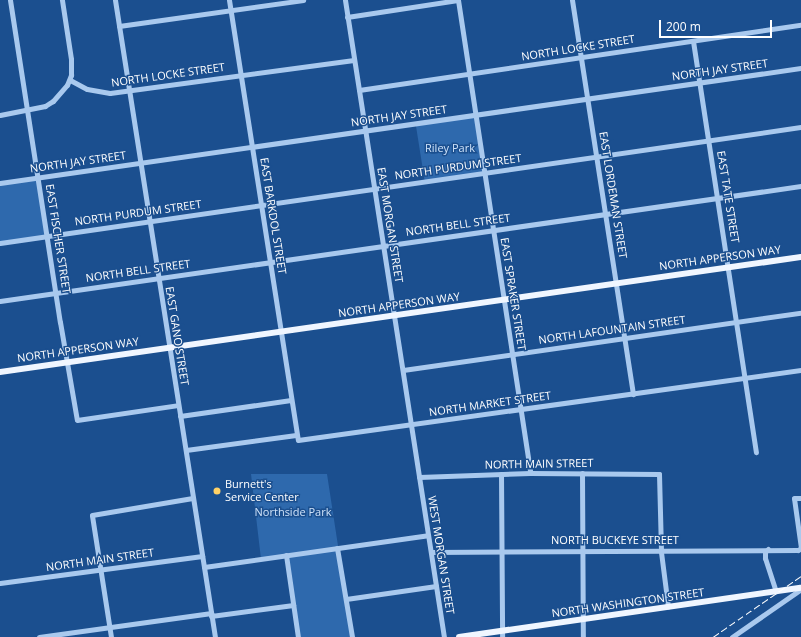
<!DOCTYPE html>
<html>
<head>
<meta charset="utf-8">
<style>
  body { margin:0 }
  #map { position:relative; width:801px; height:637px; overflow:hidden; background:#1b4f8f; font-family:"Open Sans",sans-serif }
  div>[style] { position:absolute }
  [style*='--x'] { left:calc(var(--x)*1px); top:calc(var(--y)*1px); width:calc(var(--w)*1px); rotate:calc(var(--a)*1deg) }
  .green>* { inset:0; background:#2e69ad; transform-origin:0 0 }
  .minor>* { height:5px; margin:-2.5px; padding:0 2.5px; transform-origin:2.5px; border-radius:2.5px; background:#a9c9ee }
  .major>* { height:6px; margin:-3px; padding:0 3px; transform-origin:3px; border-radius:3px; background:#f0f6ff }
  .rail>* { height:1px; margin-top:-0.5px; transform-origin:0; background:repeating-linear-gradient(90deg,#fff 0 7px,transparent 0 10px) }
  .dots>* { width:11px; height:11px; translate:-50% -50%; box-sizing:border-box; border:2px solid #1b4f8f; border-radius:50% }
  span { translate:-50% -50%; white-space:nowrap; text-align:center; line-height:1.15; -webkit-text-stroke:3px #1b4f8f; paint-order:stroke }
  .street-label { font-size:11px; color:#fff }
  .park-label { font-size:11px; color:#cfe3fa }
  .poi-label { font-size:11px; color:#fff }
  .left { translate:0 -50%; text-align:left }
  .scale { position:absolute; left:659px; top:20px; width:113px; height:18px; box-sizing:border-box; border:2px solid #fff; border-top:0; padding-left:5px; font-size:12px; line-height:14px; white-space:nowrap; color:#fff; -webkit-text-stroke:3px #1b4f8f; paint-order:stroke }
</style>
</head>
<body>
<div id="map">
  <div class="green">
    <i style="left:475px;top:115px;width:59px;height:60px;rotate:81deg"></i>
    <i style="clip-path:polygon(38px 178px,47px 236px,0 243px,0 183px)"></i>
    <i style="clip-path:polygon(251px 474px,327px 474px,352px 637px,298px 637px,286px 556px,261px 559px)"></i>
  </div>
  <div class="minor">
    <i style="--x:10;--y:0;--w:326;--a:81.2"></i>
    <i style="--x:60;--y:322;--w:99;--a:80.2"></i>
    <i style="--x:77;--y:420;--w:102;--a:-8.4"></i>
    <i style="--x:115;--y:0;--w:645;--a:81.08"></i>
    <i style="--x:229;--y:0;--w:445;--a:81.1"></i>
    <i style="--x:298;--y:440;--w:508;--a:-7.92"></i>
    <i style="--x:345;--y:0;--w:645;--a:81.17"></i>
    <i style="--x:458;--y:0;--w:478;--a:81.3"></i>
    <i style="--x:572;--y:0;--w:399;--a:81.2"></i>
    <i style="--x:347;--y:17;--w:112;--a:-8.7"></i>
    <i style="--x:119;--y:26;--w:186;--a:-8"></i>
    <i style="--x:693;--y:41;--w:416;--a:81.3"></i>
    <i style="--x:70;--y:80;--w:19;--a:28"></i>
    <i style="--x:87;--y:89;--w:23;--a:10"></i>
    <i style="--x:110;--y:93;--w:246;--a:-7.7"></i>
    <i style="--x:359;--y:90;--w:447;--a:-8.4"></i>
    <i style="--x:0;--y:115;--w:46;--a:-11.3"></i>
    <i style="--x:45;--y:106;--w:9;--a:-32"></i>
    <i style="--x:53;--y:101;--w:21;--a:-49"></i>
    <i style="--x:67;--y:85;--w:11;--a:-68"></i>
    <i style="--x:71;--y:75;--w:16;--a:-90"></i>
    <i style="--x:71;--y:59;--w:60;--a:-98.7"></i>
    <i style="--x:0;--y:183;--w:809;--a:-8.17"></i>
    <i style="--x:0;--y:243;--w:809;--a:-8.24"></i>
    <i style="--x:0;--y:301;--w:809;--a:-8.17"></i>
    <i style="--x:403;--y:370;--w:402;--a:-8.2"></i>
    <i style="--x:180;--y:416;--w:112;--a:-8.2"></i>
    <i style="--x:186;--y:450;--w:111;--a:-7.8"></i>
    <i style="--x:582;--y:473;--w:164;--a:89.7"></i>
    <i style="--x:501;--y:474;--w:163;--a:89.6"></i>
    <i style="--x:419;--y:477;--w:111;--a:-2.1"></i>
    <i style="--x:530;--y:473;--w:129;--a:0.4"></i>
    <i style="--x:659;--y:474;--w:78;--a:88.5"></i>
    <i style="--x:661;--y:552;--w:55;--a:82.7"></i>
    <i style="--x:337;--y:548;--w:90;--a:80.4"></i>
    <i style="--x:768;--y:549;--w:4;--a:135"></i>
    <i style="--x:765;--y:552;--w:6;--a:90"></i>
    <i style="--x:765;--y:558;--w:35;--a:72"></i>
    <i style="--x:431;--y:552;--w:367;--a:-0.3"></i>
    <i style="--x:798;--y:550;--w:4;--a:-34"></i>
    <i style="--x:801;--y:548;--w:50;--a:-98"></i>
    <i style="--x:794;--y:498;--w:7;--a:0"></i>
    <i style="--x:286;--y:555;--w:83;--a:81.7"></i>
    <i style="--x:204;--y:567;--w:226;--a:-8.1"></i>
    <i style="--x:0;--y:583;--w:204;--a:-7.6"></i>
    <i style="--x:346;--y:599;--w:91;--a:-8.2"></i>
    <i style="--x:211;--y:616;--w:83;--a:-7.6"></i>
    <i style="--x:39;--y:637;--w:174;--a:-7.9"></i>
    <i style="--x:111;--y:637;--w:123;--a:-98.9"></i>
    <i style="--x:92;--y:515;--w:102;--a:-9.6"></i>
    <i style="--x:732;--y:637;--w:84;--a:-34.8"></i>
  </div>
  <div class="major">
    <i style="--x:0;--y:372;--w:809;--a:-8.17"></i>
    <i style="--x:459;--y:637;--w:345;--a:-8.2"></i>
  </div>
  <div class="rail">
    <i style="--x:713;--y:637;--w:107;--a:-34.7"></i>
  </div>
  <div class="dots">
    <i style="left:217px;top:491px;background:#ffd166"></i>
  </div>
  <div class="street-label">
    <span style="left:578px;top:48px;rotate:-9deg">NORTH LOCKE STREET</span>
    <span style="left:720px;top:70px;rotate:-8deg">NORTH JAY STREET</span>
    <span style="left:168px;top:75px;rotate:-8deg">NORTH LOCKE STREET</span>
    <span style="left:399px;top:116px;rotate:-8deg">NORTH JAY STREET</span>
    <span style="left:78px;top:162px;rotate:-8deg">NORTH JAY STREET</span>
    <span style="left:458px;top:167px;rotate:-8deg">NORTH PURDUM STREET</span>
    <span style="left:613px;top:195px;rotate:81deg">EAST LORDEMAN STREET</span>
    <span style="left:728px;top:197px;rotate:81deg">EAST TATE STREET</span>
    <span style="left:138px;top:213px;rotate:-8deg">NORTH PURDUM STREET</span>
    <span style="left:273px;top:216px;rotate:81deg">EAST BARKDOL STREET</span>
    <span style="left:390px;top:225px;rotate:81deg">EAST MORGAN STREET</span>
    <span style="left:458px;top:225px;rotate:-8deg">NORTH BELL STREET</span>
    <span style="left:58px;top:239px;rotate:81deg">EAST FISCHER STREET</span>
    <span style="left:720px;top:258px;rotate:-8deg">NORTH APPERSON WAY</span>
    <span style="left:138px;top:271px;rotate:-8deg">NORTH BELL STREET</span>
    <span style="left:513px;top:294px;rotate:81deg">EAST SPRAKER STREET</span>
    <span style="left:399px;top:305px;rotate:-8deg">NORTH APPERSON WAY</span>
    <span style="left:612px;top:330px;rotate:-8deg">NORTH LAFOUNTAIN STREET</span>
    <span style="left:177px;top:336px;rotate:81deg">EAST GANO STREET</span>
    <span style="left:78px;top:350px;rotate:-8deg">NORTH APPERSON WAY</span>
    <span style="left:490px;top:404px;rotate:-8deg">NORTH MARKET STREET</span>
    <span style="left:539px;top:464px;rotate:-1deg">NORTH MAIN STREET</span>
    <span style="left:615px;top:540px">NORTH BUCKEYE STREET</span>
    <span style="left:441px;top:555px;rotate:81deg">WEST MORGAN STREET</span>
    <span style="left:100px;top:560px;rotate:-8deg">NORTH MAIN STREET</span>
    <span style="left:628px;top:603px;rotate:-8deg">NORTH WASHINGTON STREET</span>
  </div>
  <div class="park-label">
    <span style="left:450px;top:148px">Riley Park</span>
    <span style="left:293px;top:512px">Northside Park</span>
  </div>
  <div class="poi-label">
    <span class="left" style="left:225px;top:491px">Burnett's<br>Service Center</span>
  </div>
  <div class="scale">200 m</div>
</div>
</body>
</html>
